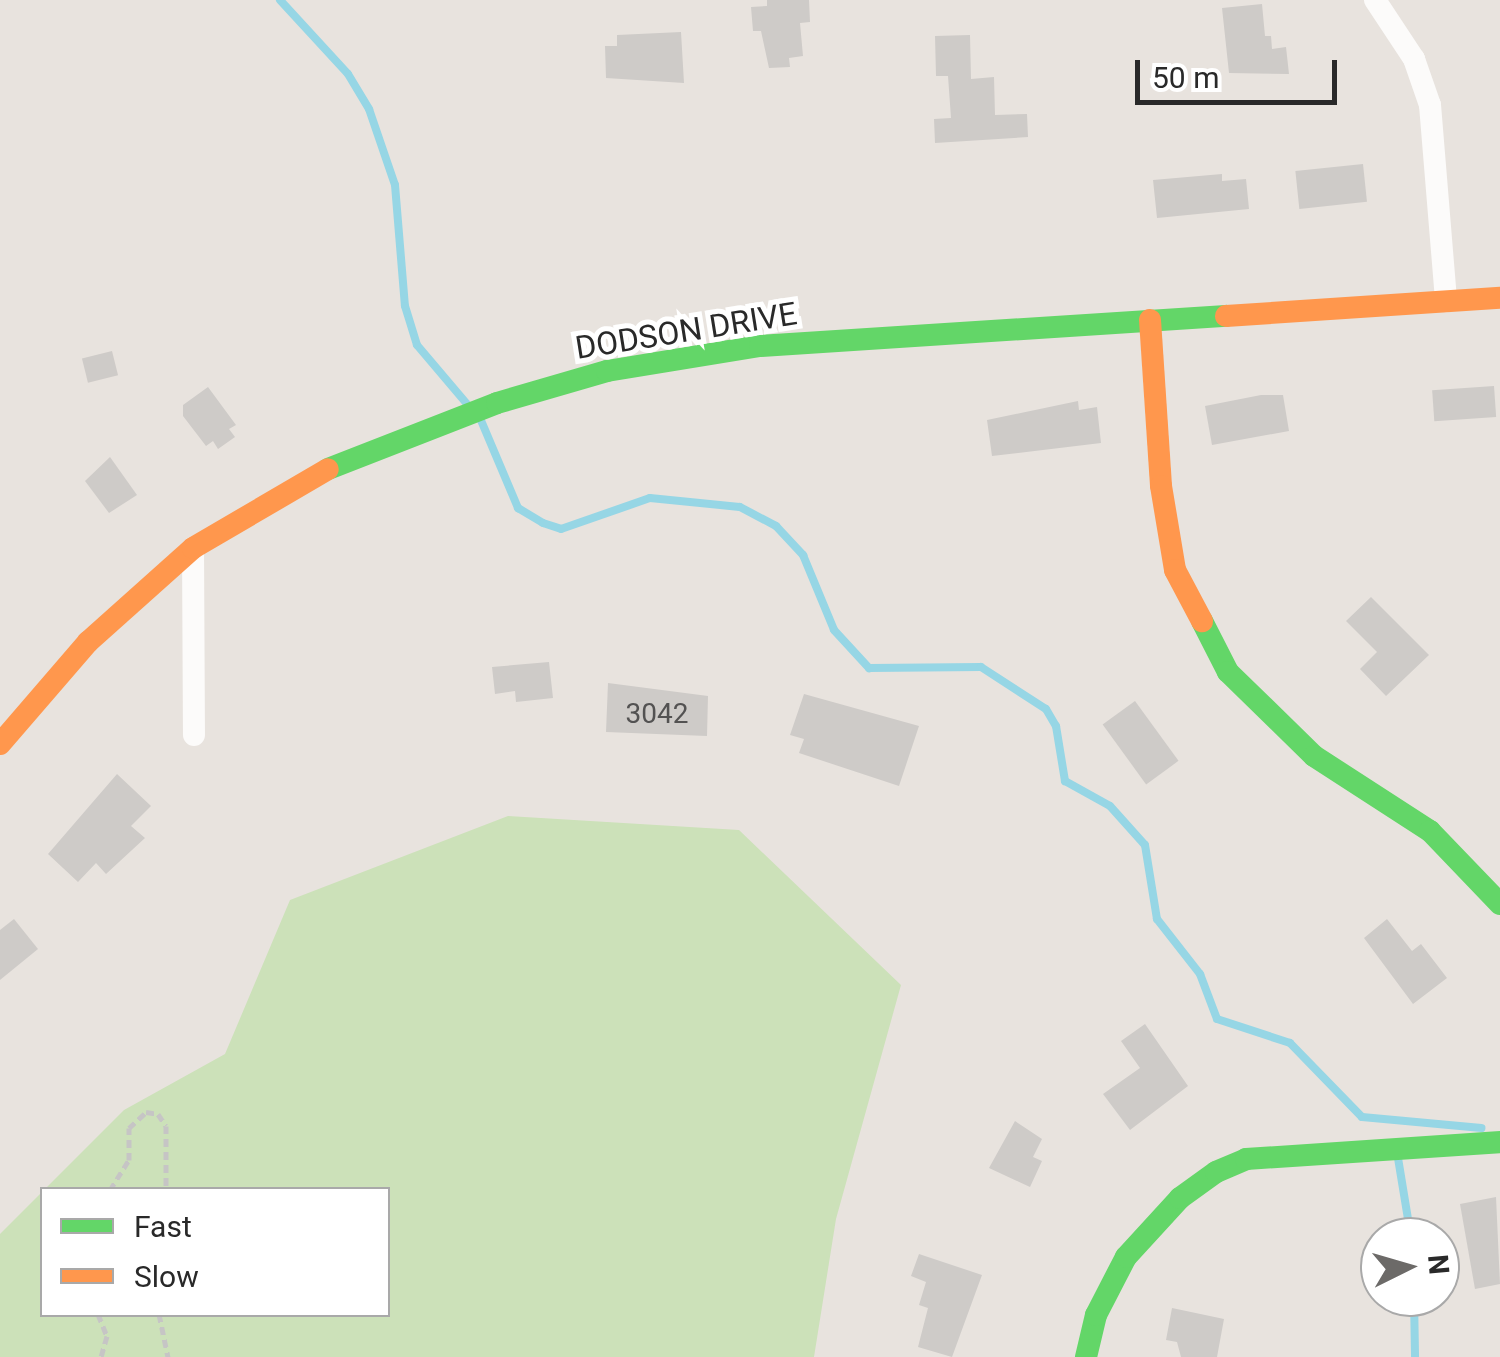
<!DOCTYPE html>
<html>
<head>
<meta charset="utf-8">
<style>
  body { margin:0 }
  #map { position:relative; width:1500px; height:1357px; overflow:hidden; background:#e8e3de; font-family:Roboto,sans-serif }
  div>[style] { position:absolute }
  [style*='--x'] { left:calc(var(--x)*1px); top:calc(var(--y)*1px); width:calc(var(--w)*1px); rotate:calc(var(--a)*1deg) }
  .green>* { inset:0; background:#cce1b9 }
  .stream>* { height:8px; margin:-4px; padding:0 4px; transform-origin:4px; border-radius:4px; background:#96d6e5 }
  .building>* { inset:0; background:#cecbc8; transform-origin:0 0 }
  .path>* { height:5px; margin-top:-2.5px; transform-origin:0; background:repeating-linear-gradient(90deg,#c6c5c5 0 8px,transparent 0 13px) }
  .street>* { height:22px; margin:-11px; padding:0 11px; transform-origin:11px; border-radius:11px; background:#fcfbfa }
  .fast>* { height:22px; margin:-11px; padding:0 11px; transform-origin:11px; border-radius:11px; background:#63d668 }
  .slow>* { height:22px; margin:-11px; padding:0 11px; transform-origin:11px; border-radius:11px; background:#ff974d }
  span { translate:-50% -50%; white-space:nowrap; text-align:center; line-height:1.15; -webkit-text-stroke:10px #fff; paint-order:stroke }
  .number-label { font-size:28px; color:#535252 }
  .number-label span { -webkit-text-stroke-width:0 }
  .street-label { font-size:32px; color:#292929 }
  .legend { position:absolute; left:40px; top:1187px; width:350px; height:130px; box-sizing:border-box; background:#fff; border:2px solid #a9a9a9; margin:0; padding:12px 18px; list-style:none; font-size:30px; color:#292929 }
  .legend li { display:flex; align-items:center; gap:20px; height:50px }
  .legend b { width:50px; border:2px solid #a9a9a9 }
  .north { position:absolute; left:1360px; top:1217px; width:100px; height:100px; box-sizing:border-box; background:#fff; border:2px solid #a9a9a9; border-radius:50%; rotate:85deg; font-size:28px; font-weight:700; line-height:40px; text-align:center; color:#292929 }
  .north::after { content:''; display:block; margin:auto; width:35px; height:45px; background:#6c6a68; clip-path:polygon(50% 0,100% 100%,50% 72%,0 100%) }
  .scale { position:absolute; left:1135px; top:60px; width:202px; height:45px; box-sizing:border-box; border:5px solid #292929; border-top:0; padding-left:12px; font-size:30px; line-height:35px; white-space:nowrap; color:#292929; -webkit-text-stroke:8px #fff; paint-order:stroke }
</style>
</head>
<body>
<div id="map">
  <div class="green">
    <i style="clip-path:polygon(508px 816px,739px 830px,901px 985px,836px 1219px,814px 1357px,0 1357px,0 1234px,42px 1192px,42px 1314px,388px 1314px,388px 1190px,45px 1189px,124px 1110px,225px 1054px,290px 900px)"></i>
  </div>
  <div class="stream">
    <i style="--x:280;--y:0;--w:100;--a:47.4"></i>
    <i style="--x:348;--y:74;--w:41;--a:59"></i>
    <i style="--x:369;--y:109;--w:80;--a:71.1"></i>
    <i style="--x:395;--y:185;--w:121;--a:85.3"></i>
    <i style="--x:405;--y:306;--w:41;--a:72.9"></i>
    <i style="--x:417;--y:345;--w:77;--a:49.7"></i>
    <i style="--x:480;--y:418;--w:98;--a:67.1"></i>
    <i style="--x:518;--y:508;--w:29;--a:31"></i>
    <i style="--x:543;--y:523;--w:19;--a:18"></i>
    <i style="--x:561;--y:529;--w:94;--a:-19.2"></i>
    <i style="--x:650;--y:498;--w:90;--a:5.7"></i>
    <i style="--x:740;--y:507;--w:41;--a:27.8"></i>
    <i style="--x:776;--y:526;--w:40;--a:47"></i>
    <i style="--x:803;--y:555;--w:81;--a:67.5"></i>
    <i style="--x:834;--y:630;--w:52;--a:47.4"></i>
    <i style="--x:869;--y:668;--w:112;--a:-0.5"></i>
    <i style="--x:981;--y:667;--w:77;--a:32.9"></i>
    <i style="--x:1046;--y:709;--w:20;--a:60"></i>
    <i style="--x:1056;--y:726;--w:56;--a:80.7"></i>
    <i style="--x:1065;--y:781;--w:51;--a:29.1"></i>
    <i style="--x:1110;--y:806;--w:52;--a:48.1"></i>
    <i style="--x:1145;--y:845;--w:75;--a:80.8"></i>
    <i style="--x:1157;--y:919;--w:70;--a:52"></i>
    <i style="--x:1200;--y:974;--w:48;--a:69.3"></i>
    <i style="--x:1217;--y:1019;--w:77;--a:18.2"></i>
    <i style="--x:1290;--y:1043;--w:103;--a:45.8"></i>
    <i style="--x:1362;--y:1117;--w:120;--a:5.3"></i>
    <i style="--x:1398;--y:1158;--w:80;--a:80.7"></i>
    <i style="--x:1414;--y:1297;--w:60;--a:89"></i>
  </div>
  <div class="building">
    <i style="clip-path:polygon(767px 0,809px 0,810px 22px,800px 23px,803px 56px,789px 58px,790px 67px,769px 68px,761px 31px,753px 31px,751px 7px,767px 6px)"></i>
    <i style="clip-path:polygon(1262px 4px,1265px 36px,1271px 36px,1272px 49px,1286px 47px,1289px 74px,1229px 73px,1222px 8px)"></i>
    <i style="clip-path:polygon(681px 32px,684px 83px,606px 78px,605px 46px,617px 46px,617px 35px)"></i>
    <i style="clip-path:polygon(970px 35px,971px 79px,994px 77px,995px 115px,1027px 114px,1028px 137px,935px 143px,934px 119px,951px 118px,948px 76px,936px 76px,935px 36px)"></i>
    <i style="left:1363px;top:164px;width:38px;height:68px;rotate:84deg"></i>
    <i style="clip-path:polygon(1222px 174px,1222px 181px,1246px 179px,1249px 209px,1157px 218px,1153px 180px)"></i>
    <i style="left:112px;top:351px;width:25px;height:31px;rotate:76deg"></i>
    <i style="left:1494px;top:386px;width:31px;height:62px;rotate:86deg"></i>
    <i style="clip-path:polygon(208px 387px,236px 425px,229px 429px,235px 437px,218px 449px,213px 441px,206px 446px,183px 416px,183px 405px)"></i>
    <i style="clip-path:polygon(1261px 395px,1283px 395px,1289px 431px,1212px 445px,1205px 406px)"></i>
    <i style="clip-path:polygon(1078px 401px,1079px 410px,1097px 407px,1101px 443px,992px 456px,987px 420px)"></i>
    <i style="clip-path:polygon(110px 457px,137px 495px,109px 513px,85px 481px)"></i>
    <i style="clip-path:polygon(1371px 597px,1429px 655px,1386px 696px,1360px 669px,1377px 652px,1346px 621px)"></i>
    <i style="clip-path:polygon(549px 662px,553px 698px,516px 702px,515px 691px,495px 694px,492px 667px)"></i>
    <i style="clip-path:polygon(608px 683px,708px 696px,707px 736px,606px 732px)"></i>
    <i style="clip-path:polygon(804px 694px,919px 726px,899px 786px,799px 753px,804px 739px,790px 735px)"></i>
    <i style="left:1135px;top:701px;width:74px;height:40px;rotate:54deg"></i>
    <i style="clip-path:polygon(117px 774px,151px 806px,131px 826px,145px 838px,106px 874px,96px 863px,78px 882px,48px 854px)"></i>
    <i style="clip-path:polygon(14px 919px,38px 949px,0 980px,0 930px)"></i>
    <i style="clip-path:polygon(1387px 919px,1412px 951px,1421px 944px,1447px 978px,1413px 1004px,1364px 938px)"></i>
    <i style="clip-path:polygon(1145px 1024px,1188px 1086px,1130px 1130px,1103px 1094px,1140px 1068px,1121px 1041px)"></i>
    <i style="clip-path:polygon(1015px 1121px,1042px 1139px,1033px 1157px,1042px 1161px,1030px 1187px,989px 1168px)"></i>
    <i style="clip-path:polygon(1496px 1197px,1500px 1284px,1475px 1289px,1460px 1204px)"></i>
    <i style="clip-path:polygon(919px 1254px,982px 1275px,952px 1357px,918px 1347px,928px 1308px,919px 1305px,926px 1282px,911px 1276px)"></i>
    <i style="clip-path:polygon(1172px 1308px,1224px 1319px,1217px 1357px,1181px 1357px,1177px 1342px,1166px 1340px)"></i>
  </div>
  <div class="path">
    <i style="--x:110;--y:1190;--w:36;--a:-58"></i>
    <i style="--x:129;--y:1160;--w:32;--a:-90"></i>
    <i style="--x:129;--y:1128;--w:23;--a:-43"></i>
    <i style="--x:146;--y:1112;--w:12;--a:9"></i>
    <i style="--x:158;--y:1114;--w:14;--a:56"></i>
    <i style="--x:166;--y:1126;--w:64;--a:90"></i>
    <i style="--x:98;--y:1314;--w:24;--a:68"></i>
    <i style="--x:107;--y:1336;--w:22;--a:106"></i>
    <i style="--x:159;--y:1314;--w:44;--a:78.2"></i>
  </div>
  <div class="street">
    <i style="--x:1375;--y:0;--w:71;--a:56.5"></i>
    <i style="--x:1414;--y:59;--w:49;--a:70.8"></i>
    <i style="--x:1430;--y:105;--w:197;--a:85.3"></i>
    <i style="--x:193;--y:548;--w:187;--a:89.7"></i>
  </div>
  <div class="fast">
    <i style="--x:328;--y:469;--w:181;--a:-21.3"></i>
    <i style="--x:497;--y:403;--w:115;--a:-16.2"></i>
    <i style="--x:607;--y:371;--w:155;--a:-9.3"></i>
    <i style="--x:760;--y:346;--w:467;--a:-3.7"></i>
    <i style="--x:1202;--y:621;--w:57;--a:63"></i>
    <i style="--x:1228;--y:672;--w:120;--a:44.3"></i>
    <i style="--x:1314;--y:756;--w:138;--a:32.9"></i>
    <i style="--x:1430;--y:831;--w:101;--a:46.2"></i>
    <i style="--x:1086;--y:1357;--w:43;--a:-76.6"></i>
    <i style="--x:1096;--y:1315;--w:65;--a:-62.7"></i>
    <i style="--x:1126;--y:1257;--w:80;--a:-47.5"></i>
    <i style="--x:1180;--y:1198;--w:44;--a:-35.8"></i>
    <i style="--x:1216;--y:1172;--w:33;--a:-23"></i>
    <i style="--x:1246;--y:1159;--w:255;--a:-3.8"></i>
  </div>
  <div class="slow">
    <i style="--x:1226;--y:316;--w:275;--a:-3.8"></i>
    <i style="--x:1150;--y:320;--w:166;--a:86.2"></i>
    <i style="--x:1161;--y:486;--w:85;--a:80.5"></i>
    <i style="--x:1175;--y:570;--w:58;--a:62.1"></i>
    <i style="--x:0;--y:744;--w:135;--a:-49.2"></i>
    <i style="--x:88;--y:642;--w:141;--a:-41.8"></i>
    <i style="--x:193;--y:548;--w:156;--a:-30.3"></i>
  </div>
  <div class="number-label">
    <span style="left:657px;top:714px">3042</span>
  </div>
  <div class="street-label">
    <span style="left:686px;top:331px;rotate:-9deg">DODSON DRIVE</span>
  </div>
  <ul class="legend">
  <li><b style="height:12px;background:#63d668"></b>Fast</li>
  <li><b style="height:12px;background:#ff974d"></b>Slow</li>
  </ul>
  <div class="north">N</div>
  <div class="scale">50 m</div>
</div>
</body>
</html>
